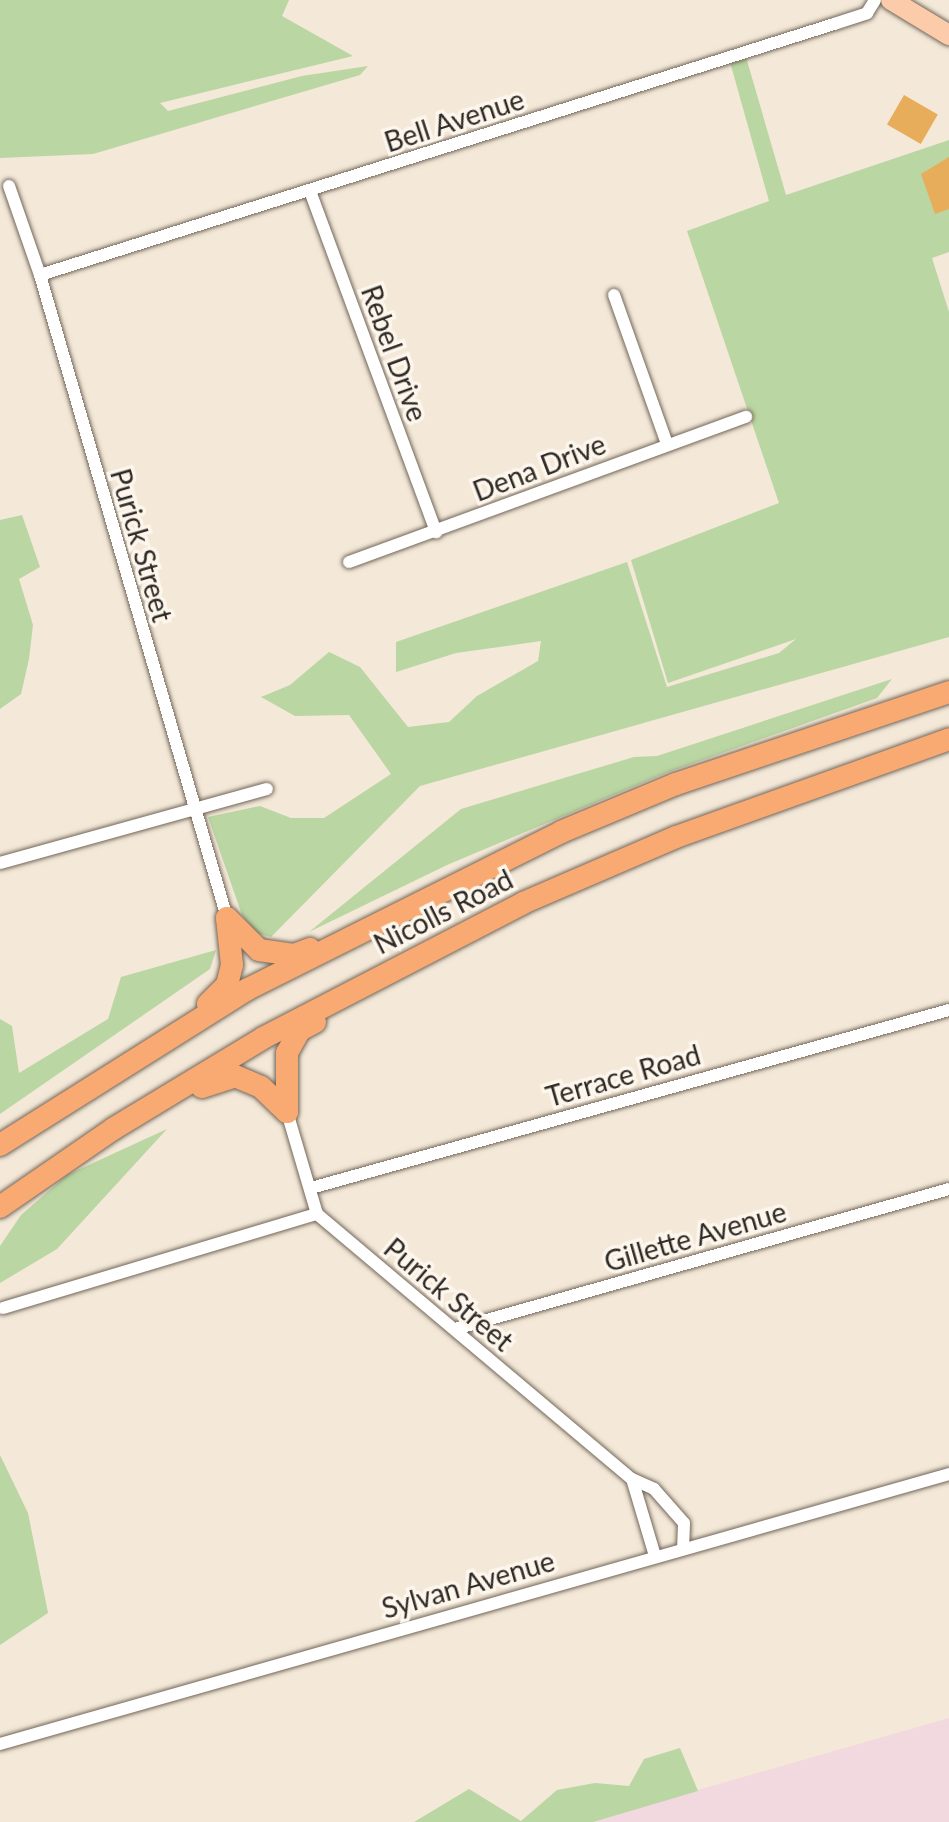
<!DOCTYPE html>
<html>
<head>
<meta charset="utf-8">
<style>
  body { margin:0 }
  #map { position:relative; width:949px; height:1822px; overflow:hidden; background:#f4e8d8; font-family:Lato,sans-serif }
  div>[style] { position:absolute }
  [style*='--x'] { left:calc(var(--x)*1px); top:calc(var(--y)*1px); width:calc(var(--w)*1px); rotate:calc(var(--a)*1deg) }
  .education>* { inset:0; background:#f2d8df }
  .green>* { inset:0; background:#bad6a2 }
  .building>* { inset:0; background:#e7ad5a; transform-origin:0 0 }
  .roads { filter:drop-shadow(0 0 2px #716659) drop-shadow(0 0 2px #716659) }
  .street>* { height:12px; margin:-6px; padding:0 6px; transform-origin:6px; border-radius:6px; background:#fff }
  .primary>* { height:20px; margin:-10px; padding:0 10px; transform-origin:10px; border-radius:10px; background:#fbcbaa }
  .highway>* { height:22px; margin:-11px; padding:0 11px; transform-origin:11px; border-radius:11px; background:#f9a972 }
  span { translate:-50% -50%; white-space:nowrap; text-align:center; line-height:1.15; -webkit-text-stroke:7px #fdf6ed; paint-order:stroke }
  .street-label { font-size:28px; color:#2e2924 }
</style>
</head>
<body>
<div id="map">
  <div class="education">
    <i style="clip-path:polygon(949px 1718px,949px 1822px,586px 1822px,740px 1778px)"></i>
  </div>
  <div class="green">
    <i style="clip-path:polygon(0 0,289px 0,282px 16px,353px 56px,160px 103px,168px 111px,302px 76px,368px 66px,360px 75px,93px 154px,0 158px)"></i>
    <i style="clip-path:polygon(746px 57px,786px 195px,949px 140px,949px 252px,932px 258px,949px 312px,949px 637px,420px 786px,271px 937px,256px 933px,242px 915px,208px 817px,260px 806px,291px 818px,324px 818px,391px 774px,349px 715px,295px 716px,261px 697px,290px 685px,329px 652px,360px 667px,408px 727px,449px 722px,477px 696px,538px 661px,541px 641px,456px 653px,396px 672px,396px 642px,627px 562px,667px 687px,779px 653px,796px 639px,668px 683px,631px 560px,779px 503px,687px 231px,769px 201px,730px 62px)"></i>
    <i style="clip-path:polygon(22px 515px,40px 567px,19px 579px,33px 625px,29px 659px,21px 694px,0 709px,0 520px)"></i>
    <i style="clip-path:polygon(892px 679px,877px 698px,666px 773px,447px 865px,309px 932px,461px 809px,634px 757px,657px 756px)"></i>
    <i style="clip-path:polygon(216px 950px,210px 969px,0 1114px,0 1019px,12px 1026px,19px 1073px,108px 1019px,121px 977px)"></i>
    <i style="clip-path:polygon(167px 1129px,57px 1249px,0 1283px,0 1246px,21px 1215px,67px 1175px)"></i>
    <i style="clip-path:polygon(0 1455px,28px 1513px,48px 1613px,0 1645px)"></i>
    <i style="clip-path:polygon(680px 1748px,698px 1791px,593px 1822px,414px 1822px,469px 1789px,521px 1821px,557px 1790px,595px 1783px,629px 1786px,644px 1759px)"></i>
  </div>
  <div class="building">
    <i style="left:904px;top:95px;width:39px;height:34px;rotate:30deg"></i>
    <i style="clip-path:polygon(949px 157px,949px 209px,935px 214px,921px 174px)"></i>
  </div>
  <div class="roads">
    <div class="street">
      <i style="--x:9;--y:186;--w:94;--a:70.8"></i>
      <i style="--x:40;--y:275;--w:670;--a:73.78"></i>
      <i style="--x:310;--y:191;--w:364;--a:69.7"></i>
      <i style="--x:40;--y:275;--w:833;--a:-17.54"></i>
      <i style="--x:834;--y:24;--w:35;--a:-18"></i>
      <i style="--x:867;--y:13;--w:15;--a:-58"></i>
      <i style="--x:614;--y:295;--w:158;--a:70.4"></i>
      <i style="--x:349;--y:562;--w:423;--a:-20.1"></i>
      <i style="--x:0;--y:863;--w:277;--a:-15.5"></i>
      <i style="--x:287;--y:1112;--w:106;--a:73.6"></i>
      <i style="--x:317;--y:1214;--w:412;--a:40.1"></i>
      <i style="--x:311;--y:1188;--w:662;--a:-15.59"></i>
      <i style="--x:3;--y:1308;--w:328;--a:-16.7"></i>
      <i style="--x:455;--y:1329;--w:513;--a:-15.82"></i>
      <i style="--x:655;--y:1556;--w:80;--a:-106.6"></i>
      <i style="--x:632;--y:1479;--w:24;--a:24"></i>
      <i style="--x:654;--y:1489;--w:45;--a:48.6"></i>
      <i style="--x:684;--y:1523;--w:26;--a:92"></i>
      <i style="--x:0;--y:1744;--w:987;--a:-15.88"></i>
    </div>
    <div class="primary">
      <i style="--x:891;--y:0;--w:68;--a:31.1"></i>
    </div>
    <div class="highway">
      <i style="--x:227;--y:918;--w:45;--a:45"></i>
      <i style="--x:259;--y:950;--w:35;--a:8"></i>
      <i style="--x:294;--y:955;--w:17;--a:-21"></i>
      <i style="--x:208;--y:1004;--w:27;--a:-45"></i>
      <i style="--x:227;--y:985;--w:21;--a:-76"></i>
      <i style="--x:232;--y:965;--w:47;--a:-96.1"></i>
      <i style="--x:202;--y:1087;--w:35;--a:-18"></i>
      <i style="--x:235;--y:1076;--w:28;--a:23"></i>
      <i style="--x:261;--y:1087;--w:36;--a:44"></i>
      <i style="--x:287;--y:1112;--w:59;--a:-90"></i>
      <i style="--x:287;--y:1053;--w:26;--a:-61"></i>
      <i style="--x:300;--y:1030;--w:17;--a:-28"></i>
      <i style="--x:0;--y:1145;--w:293;--a:-32.2"></i>
      <i style="--x:248;--y:989;--w:350;--a:-26.6"></i>
      <i style="--x:561;--y:832;--w:125;--a:-22.7"></i>
      <i style="--x:676;--y:784;--w:288;--a:-18.6"></i>
      <i style="--x:0;--y:1207;--w:137;--a:-34.6"></i>
      <i style="--x:113;--y:1129;--w:175;--a:-31.2"></i>
      <i style="--x:263;--y:1038;--w:293;--a:-27.4"></i>
      <i style="--x:523;--y:903;--w:167;--a:-23.3"></i>
      <i style="--x:676;--y:837;--w:290;--a:-19.7"></i>
    </div>
  </div>
  <div class="street-label">
    <span style="left:454px;top:120px;rotate:-18deg">Bell Avenue</span>
    <span style="left:395px;top:353px;rotate:70deg">Rebel Drive</span>
    <span style="left:539px;top:467px;rotate:-21deg">Dena Drive</span>
    <span style="left:142px;top:545px;rotate:74deg">Purick Street</span>
    <span style="left:443px;top:911px;rotate:-27deg">Nicolls Road</span>
    <span style="left:623px;top:1075px;rotate:-16deg">Terrace Road</span>
    <span style="left:695px;top:1236px;rotate:-16deg">Gillette Avenue</span>
    <span style="left:449px;top:1294px;rotate:40deg">Purick Street</span>
    <span style="left:468px;top:1584px;rotate:-16deg">Sylvan Avenue</span>
  </div>
</div>
</body>
</html>
